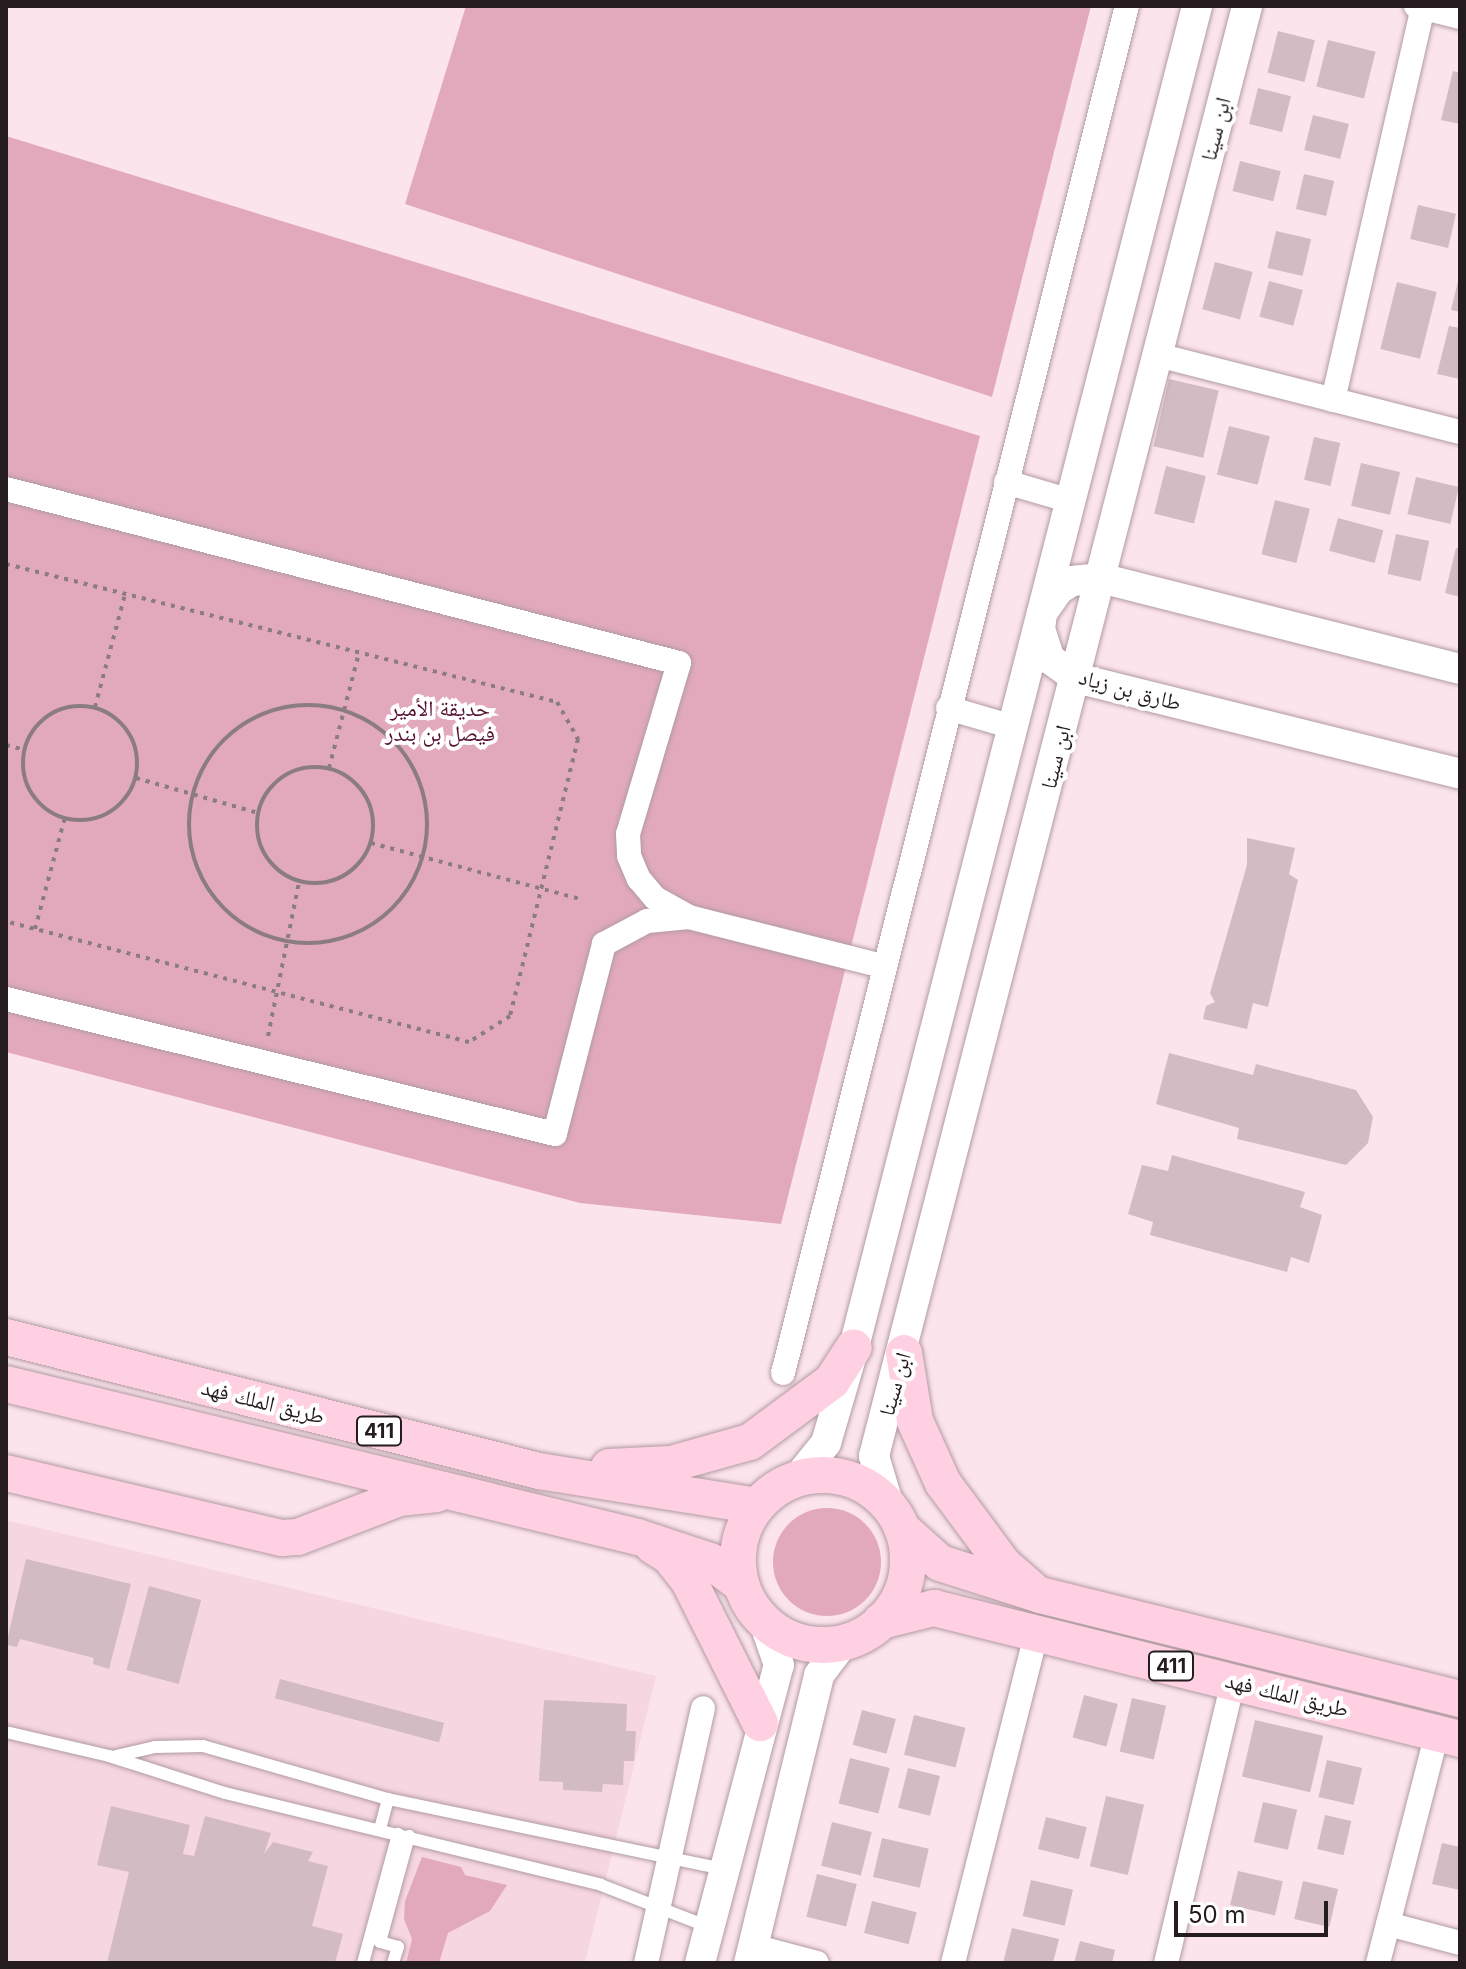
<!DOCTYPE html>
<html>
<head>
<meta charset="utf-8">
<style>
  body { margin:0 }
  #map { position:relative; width:1466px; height:1969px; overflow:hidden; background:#fce4ec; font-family:Inter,"Noto Naskh Arabic",sans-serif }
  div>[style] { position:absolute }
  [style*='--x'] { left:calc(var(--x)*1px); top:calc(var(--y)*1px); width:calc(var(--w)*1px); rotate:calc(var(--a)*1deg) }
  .built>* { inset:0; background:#f6d6e0 }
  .green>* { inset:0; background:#e2a9bd }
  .round { border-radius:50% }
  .building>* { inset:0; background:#d2bbc3; transform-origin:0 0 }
  .path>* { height:4px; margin-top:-2px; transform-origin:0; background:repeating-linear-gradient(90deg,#8b7c81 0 4px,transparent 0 10px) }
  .path>.ring { margin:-2px; padding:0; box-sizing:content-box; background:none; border:4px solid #8b7c81; border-radius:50% }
  .roads { filter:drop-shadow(0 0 2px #b19ba2) drop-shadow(0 0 2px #b19ba2) }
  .service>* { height:12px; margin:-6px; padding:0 6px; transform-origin:6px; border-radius:6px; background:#fff }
  .minor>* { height:24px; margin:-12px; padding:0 12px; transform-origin:12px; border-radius:12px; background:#fff }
  .tertiary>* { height:30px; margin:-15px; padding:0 15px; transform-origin:15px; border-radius:15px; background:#fff }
  .primary>* { height:36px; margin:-18px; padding:0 18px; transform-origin:18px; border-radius:18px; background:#ffd0e1 }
  .primary>.ring { margin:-18px; padding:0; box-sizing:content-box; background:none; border:36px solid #ffd0e1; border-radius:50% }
  span { translate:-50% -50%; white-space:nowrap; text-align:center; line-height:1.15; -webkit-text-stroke:8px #fff; paint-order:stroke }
  .shield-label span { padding:2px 6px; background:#fff; border:2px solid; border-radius:6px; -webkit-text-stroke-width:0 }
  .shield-label { font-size:20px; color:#241c1f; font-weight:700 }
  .street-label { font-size:22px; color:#241c1f }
  .park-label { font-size:22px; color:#551031 }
  .frame { position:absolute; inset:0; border:8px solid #241c1f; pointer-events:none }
  .scale { position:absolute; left:1174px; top:1901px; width:154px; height:36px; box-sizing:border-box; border:4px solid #241c1f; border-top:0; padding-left:10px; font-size:24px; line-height:28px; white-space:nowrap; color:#241c1f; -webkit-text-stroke:6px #fff; paint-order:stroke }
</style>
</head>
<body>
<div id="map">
  <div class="built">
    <i style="clip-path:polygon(6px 1520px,656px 1676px,585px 1963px,6px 1963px)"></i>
  </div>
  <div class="green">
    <i style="clip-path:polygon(466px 6px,1091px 6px,992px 397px,405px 204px)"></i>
    <i style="clip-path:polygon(6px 136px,980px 436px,781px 1224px,580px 1203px,6px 1052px)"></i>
    <i class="round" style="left:773px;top:1508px;width:108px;height:108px"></i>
    <i style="clip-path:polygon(422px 1857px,461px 1867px,465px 1875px,507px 1885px,490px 1911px,448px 1933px,439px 1963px,406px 1963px,412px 1939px,404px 1919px,405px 1901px)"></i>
  </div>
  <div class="building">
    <i style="left:1278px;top:31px;width:38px;height:43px;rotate:14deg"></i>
    <i style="left:1328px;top:40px;width:49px;height:48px;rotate:14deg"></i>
    <i style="clip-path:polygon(1453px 71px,1460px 73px,1460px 124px,1441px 120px)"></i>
    <i style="left:1258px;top:88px;width:34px;height:37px;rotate:14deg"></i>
    <i style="left:1313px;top:115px;width:37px;height:36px;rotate:14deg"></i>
    <i style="left:1240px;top:161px;width:42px;height:31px;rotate:14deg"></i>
    <i style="left:1304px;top:174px;width:31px;height:36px;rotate:13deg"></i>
    <i style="left:1418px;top:205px;width:39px;height:35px;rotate:13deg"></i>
    <i style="left:1276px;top:231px;width:36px;height:38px;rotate:13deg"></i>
    <i style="left:1215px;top:262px;width:39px;height:49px;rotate:15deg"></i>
    <i style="clip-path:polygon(1459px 277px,1460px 278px,1460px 312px,1451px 310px)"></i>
    <i style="left:1269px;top:281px;width:35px;height:37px;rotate:15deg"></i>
    <i style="left:1397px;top:282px;width:41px;height:69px;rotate:14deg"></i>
    <i style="clip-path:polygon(1449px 326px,1460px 328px,1460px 379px,1437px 374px)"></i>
    <i style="left:1169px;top:379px;width:51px;height:69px;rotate:13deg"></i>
    <i style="left:1229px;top:426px;width:42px;height:50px;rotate:14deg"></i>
    <i style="left:1314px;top:437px;width:27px;height:44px;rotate:13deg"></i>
    <i style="left:1361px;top:463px;width:40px;height:44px;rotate:13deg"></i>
    <i style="left:1166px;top:466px;width:41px;height:49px;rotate:14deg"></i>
    <i style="left:1416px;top:477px;width:44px;height:38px;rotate:13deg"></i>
    <i style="left:1275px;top:500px;width:36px;height:56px;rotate:14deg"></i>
    <i style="left:1338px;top:518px;width:47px;height:34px;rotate:15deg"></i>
    <i style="left:1396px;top:534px;width:34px;height:41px;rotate:12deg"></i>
    <i style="clip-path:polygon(1456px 548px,1460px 548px,1460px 597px,1445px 593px)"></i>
    <i style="clip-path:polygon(1247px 838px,1295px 848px,1289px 874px,1298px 880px,1268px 1007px,1253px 1003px,1247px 1029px,1203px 1019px,1206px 1006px,1215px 1002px,1210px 993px,1247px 865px)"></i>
    <i style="clip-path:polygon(1169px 1053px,1253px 1075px,1256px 1064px,1356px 1090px,1373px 1117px,1368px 1143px,1346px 1165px,1237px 1139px,1239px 1128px,1156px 1104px)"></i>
    <i style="clip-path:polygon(1172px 1155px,1305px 1192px,1300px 1207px,1322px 1215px,1309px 1263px,1291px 1257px,1287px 1272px,1150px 1235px,1153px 1222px,1128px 1214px,1142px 1165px,1168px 1171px)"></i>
    <i style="clip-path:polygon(26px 1559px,131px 1584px,109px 1669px,93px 1664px,94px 1658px,20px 1639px,17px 1647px,6px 1645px)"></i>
    <i style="left:149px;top:1586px;width:54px;height:87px;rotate:15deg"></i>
    <i style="left:280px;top:1679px;width:170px;height:20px;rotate:15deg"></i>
    <i style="left:1084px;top:1695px;width:35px;height:44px;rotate:15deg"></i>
    <i style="left:1132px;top:1698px;width:35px;height:55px;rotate:13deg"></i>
    <i style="clip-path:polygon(544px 1700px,627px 1704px,626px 1731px,636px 1731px,634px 1761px,624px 1761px,623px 1785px,603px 1784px,602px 1792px,563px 1790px,563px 1782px,539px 1781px)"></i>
    <i style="left:862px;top:1710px;width:35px;height:36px;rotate:15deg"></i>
    <i style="left:914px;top:1715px;width:53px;height:41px;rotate:14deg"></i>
    <i style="left:1255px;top:1720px;width:70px;height:58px;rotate:13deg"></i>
    <i style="left:850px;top:1758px;width:41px;height:47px;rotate:14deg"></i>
    <i style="left:1327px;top:1760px;width:36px;height:38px;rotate:13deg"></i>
    <i style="left:908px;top:1768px;width:33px;height:41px;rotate:14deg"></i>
    <i style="left:1106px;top:1796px;width:39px;height:72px;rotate:13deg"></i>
    <i style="left:1263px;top:1802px;width:35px;height:41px;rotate:13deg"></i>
    <i style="clip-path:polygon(111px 1806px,190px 1825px,183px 1854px,194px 1856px,205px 1816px,271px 1833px,264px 1854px,273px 1842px,313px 1852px,308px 1861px,328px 1866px,312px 1926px,343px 1934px,335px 1963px,107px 1963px,129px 1872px,97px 1865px)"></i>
    <i style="left:1325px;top:1815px;width:27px;height:35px;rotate:13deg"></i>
    <i style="left:1046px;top:1817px;width:42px;height:33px;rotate:14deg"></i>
    <i style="left:832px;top:1822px;width:41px;height:45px;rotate:14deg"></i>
    <i style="left:882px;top:1838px;width:48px;height:40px;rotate:13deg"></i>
    <i style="clip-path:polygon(1442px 1843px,1460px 1847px,1460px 1890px,1432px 1884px)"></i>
    <i style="left:1238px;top:1871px;width:46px;height:35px;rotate:13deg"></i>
    <i style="left:817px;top:1874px;width:41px;height:44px;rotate:14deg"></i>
    <i style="left:1031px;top:1880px;width:43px;height:37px;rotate:13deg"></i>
    <i style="left:1303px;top:1881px;width:36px;height:39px;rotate:13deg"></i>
    <i style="left:872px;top:1901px;width:46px;height:33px;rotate:14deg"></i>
    <i style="clip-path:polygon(1012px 1928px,1059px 1939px,1053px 1963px,1003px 1963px)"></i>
    <i style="clip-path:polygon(1080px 1941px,1115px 1950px,1112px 1963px,1074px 1963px)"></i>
  </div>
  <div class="path">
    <i style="--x:6;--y:564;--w:568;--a:14.06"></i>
    <i style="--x:557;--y:702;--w:43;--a:60.4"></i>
    <i style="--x:578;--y:739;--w:285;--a:103.8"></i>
    <i style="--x:510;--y:1016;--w:49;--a:147.6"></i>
    <i style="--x:469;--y:1042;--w:479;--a:-165.4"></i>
    <i class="ring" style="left:189px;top:705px;width:234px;height:234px"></i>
    <i class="ring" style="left:23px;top:706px;width:110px;height:110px"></i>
    <i style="--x:95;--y:707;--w:117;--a:-75.1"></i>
    <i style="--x:6;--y:745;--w:20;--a:15"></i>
    <i class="ring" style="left:257px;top:767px;width:112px;height:112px"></i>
    <i style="--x:329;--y:768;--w:119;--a:-75.4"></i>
    <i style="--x:136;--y:778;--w:127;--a:16"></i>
    <i style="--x:371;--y:843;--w:216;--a:15"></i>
    <i style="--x:35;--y:929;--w:116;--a:-75"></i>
    <i style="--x:268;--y:1036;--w:157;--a:-78.6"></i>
  </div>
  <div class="roads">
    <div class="service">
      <i style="--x:6;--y:1732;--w:106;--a:13.1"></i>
      <i style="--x:109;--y:1756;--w:122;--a:17.7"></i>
      <i style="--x:225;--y:1793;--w:387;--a:13.7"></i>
      <i style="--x:601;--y:1885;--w:116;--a:21.3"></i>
      <i style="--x:116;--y:1756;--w:40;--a:-13"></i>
      <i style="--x:155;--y:1747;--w:48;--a:-1.2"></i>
      <i style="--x:203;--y:1746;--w:192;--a:16"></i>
      <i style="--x:388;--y:1799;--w:343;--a:11.8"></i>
      <i style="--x:380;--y:1829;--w:31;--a:-75"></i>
      <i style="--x:363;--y:1963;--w:134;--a:-74.8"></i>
      <i style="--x:393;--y:1963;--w:17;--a:-73"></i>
      <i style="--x:398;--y:1947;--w:19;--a:-164"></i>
      <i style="--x:380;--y:1942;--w:110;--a:-74.7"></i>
    </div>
    <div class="minor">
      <i style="--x:1416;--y:6;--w:45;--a:14"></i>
      <i style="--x:1158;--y:355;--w:312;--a:14.3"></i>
      <i style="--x:1333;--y:400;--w:402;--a:-77.1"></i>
      <i style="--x:1006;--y:482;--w:68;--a:16.3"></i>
      <i style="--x:6;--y:489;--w:695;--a:14.5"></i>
      <i style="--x:679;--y:663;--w:178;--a:106.6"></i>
      <i style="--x:628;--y:834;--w:22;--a:87"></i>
      <i style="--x:629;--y:856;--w:25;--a:67"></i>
      <i style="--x:639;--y:879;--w:25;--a:50"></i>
      <i style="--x:655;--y:898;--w:39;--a:29"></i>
      <i style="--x:689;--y:917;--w:42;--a:174.6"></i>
      <i style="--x:647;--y:921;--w:49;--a:151.9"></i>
      <i style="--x:604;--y:944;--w:196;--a:104.5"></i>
      <i style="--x:555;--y:1134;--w:565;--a:-166.18"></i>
      <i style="--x:948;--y:708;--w:68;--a:16.3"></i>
      <i style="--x:689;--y:917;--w:199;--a:14.2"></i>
      <i style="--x:783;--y:1373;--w:1410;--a:-75.88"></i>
      <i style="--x:1388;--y:1924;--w:74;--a:14.8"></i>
      <i style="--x:753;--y:1946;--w:66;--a:14.9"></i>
      <i style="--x:646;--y:1963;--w:261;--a:-77.4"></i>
      <i style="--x:953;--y:1963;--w:339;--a:-75.8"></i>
      <i style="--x:1166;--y:1963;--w:290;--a:-76.6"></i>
      <i style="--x:1378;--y:1963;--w:237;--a:-75.6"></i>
    </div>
    <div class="tertiary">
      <i style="--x:1460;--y:669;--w:370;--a:-165.8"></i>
      <i style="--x:1101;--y:578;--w:29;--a:174"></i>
      <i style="--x:1072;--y:581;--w:15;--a:148"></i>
      <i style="--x:1059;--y:589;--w:29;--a:125"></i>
      <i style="--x:1042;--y:613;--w:16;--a:97"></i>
      <i style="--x:1040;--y:629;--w:32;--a:72"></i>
      <i style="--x:1050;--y:659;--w:32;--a:36"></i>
      <i style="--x:1076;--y:678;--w:396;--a:14"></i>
      <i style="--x:797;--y:1479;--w:46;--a:-51.1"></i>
      <i style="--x:826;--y:1443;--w:100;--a:-73.7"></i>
      <i style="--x:854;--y:1347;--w:1384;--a:-75.65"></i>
      <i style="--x:889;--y:1506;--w:52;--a:-106.7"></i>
      <i style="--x:874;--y:1456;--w:1497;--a:-75.57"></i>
      <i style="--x:700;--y:1963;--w:308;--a:-75.2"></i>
      <i style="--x:779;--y:1665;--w:46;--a:-109.2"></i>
      <i style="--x:749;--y:1963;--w:296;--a:-76.3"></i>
      <i style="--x:819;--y:1675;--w:41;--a:-52.9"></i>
    </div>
    <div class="primary">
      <i style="--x:6;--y:1337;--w:550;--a:14.11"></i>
      <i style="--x:539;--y:1471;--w:221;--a:9.1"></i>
      <i style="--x:904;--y:1353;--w:69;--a:80.8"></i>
      <i style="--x:915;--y:1421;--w:68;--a:65.7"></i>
      <i style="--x:943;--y:1483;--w:102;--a:53.4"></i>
      <i style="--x:1004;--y:1565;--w:37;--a:41"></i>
      <i style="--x:6;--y:1384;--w:650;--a:13.61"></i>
      <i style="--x:638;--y:1537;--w:76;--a:18.4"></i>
      <i style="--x:710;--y:1561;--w:39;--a:37"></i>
      <i style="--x:609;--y:1467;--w:62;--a:-2.8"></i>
      <i style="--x:671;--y:1464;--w:82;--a:-15.6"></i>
      <i style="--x:750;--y:1442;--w:102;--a:-36.6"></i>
      <i style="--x:832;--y:1381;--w:40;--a:-57.1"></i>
      <i style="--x:6;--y:1473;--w:284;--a:13.3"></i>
      <i style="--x:282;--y:1538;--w:16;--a:-4"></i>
      <i style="--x:298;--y:1537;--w:108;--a:-21.1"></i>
      <i style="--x:399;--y:1498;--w:38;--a:-6"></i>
      <i class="ring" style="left:738px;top:1475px;width:134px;height:134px"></i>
      <i style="--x:902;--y:1529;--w:51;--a:41.8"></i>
      <i style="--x:940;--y:1563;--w:105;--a:17.7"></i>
      <i style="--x:1040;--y:1595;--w:433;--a:13.9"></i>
      <i style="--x:653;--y:1546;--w:19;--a:32"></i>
      <i style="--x:669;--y:1556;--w:32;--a:51"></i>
      <i style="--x:689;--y:1581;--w:159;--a:63.4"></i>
      <i style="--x:881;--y:1621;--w:55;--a:-13.8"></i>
      <i style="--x:934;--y:1608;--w:542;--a:13.98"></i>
    </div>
  </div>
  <div class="shield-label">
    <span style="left:379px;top:1431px">411</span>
    <span style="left:1171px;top:1666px">411</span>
  </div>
  <div class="street-label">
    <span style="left:1216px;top:129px;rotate:-76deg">ابن سينا</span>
    <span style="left:1130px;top:690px;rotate:15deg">طارق بن زياد</span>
    <span style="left:1056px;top:757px;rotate:-76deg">ابن سينا</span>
    <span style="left:895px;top:1384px;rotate:-74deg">ابن سينا</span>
    <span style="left:263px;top:1402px;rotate:14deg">طريق الملك فهد</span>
    <span style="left:1287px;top:1695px;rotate:14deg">طريق الملك فهد</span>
  </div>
  <div class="park-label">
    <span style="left:440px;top:721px">حديقة الأمير<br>فيصل بن بندر</span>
  </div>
  <div class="frame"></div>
  <div class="scale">50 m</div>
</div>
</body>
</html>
